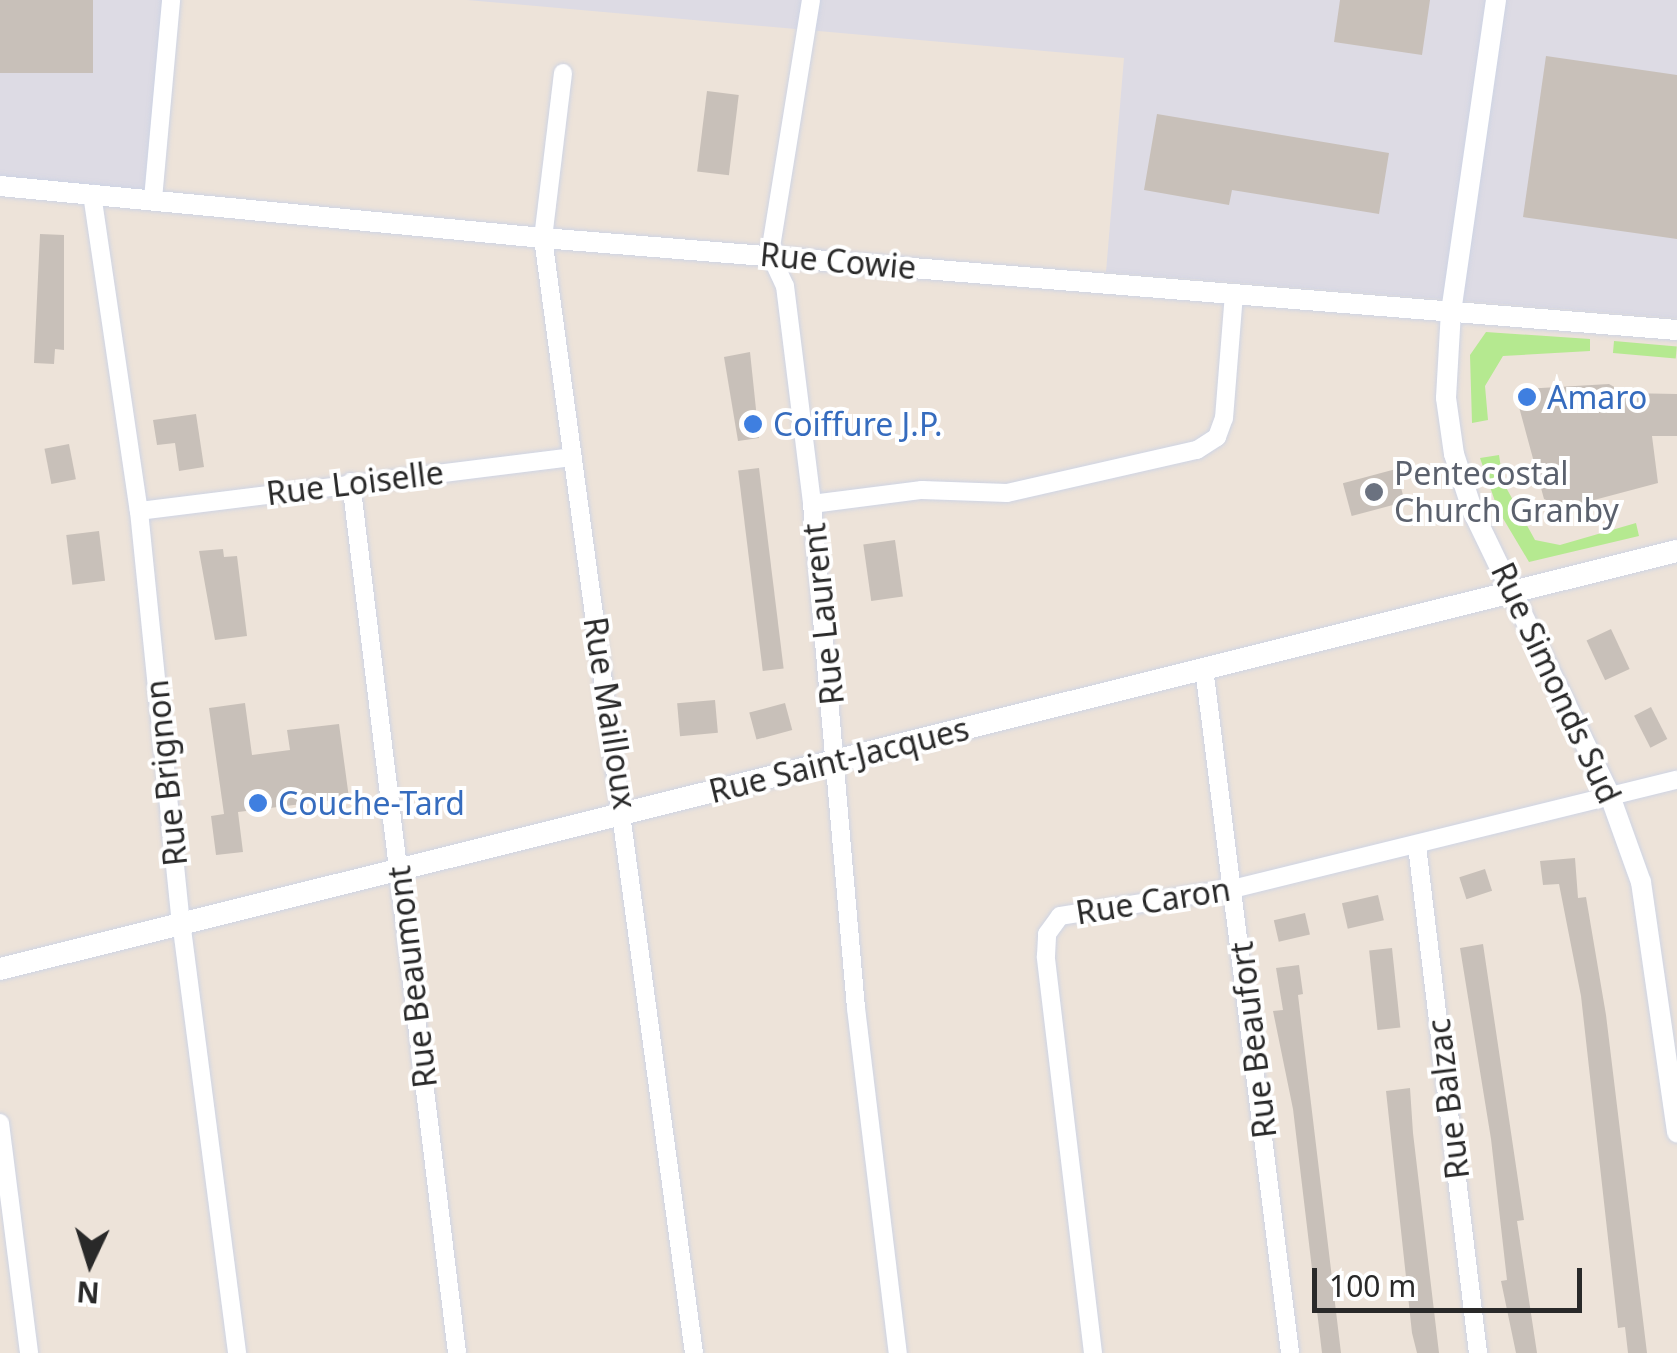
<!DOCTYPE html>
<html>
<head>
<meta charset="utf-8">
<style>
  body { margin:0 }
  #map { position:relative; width:1677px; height:1353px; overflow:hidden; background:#ede3d9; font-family:"Noto Sans",sans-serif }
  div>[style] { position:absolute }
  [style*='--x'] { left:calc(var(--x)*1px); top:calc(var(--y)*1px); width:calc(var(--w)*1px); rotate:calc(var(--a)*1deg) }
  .industrial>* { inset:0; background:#dddbe4 }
  .green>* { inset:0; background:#b5e990; transform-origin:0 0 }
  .building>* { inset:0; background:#c8c0b9; transform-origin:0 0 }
  .roads { filter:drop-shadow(0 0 2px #ced4e4) drop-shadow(0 0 2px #ced4e4) }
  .minor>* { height:18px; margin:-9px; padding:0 9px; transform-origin:9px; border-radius:9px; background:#fff }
  .tertiary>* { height:20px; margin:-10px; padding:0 10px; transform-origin:10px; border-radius:10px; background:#fff }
  .secondary>* { height:22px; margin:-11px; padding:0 11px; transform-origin:11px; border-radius:11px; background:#fff }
  .dots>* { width:28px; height:28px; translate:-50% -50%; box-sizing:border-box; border:5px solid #fff; border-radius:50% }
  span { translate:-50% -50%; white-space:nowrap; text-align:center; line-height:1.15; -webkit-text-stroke:8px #fff; paint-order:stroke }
  .street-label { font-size:32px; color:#292929 }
  .shop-label { font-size:32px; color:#366cbe }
  .left { translate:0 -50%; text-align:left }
  .worship-label { font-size:32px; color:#5b616d }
  .north { position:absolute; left:40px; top:1213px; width:100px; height:100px; -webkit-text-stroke:8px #fff; paint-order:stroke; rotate:184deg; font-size:28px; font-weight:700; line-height:40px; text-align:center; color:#292929 }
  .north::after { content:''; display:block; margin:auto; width:35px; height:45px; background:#292929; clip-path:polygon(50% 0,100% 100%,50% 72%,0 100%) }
  .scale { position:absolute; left:1312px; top:1268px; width:270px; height:45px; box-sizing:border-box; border:5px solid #292929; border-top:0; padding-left:12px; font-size:30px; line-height:35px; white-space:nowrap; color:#292929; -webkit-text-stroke:8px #fff; paint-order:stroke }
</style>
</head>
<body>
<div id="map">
  <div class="industrial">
    <i style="clip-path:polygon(0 0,171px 0,153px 199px,0 186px)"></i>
    <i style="clip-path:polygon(467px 0,1677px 0,1677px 318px,1106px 272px,1124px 58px)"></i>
  </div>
  <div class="green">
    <i style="clip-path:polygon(1486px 332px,1590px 339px,1590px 351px,1503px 356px,1485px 386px,1488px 420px,1472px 423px,1470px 355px)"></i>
    <i style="left:1614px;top:341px;width:63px;height:12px;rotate:5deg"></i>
    <i style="clip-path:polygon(1499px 455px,1503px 482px,1535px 540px,1560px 545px,1636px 523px,1639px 536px,1529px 562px,1498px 510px,1480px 458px)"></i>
  </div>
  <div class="building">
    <i style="left:0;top:0;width:93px;height:73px"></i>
    <i style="clip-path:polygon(1340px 0,1430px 0,1422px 55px,1334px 42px)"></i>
    <i style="clip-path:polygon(1546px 56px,1677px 75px,1677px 239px,1523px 217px)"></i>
    <i style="left:707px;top:91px;width:32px;height:81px;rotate:7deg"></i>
    <i style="clip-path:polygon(1157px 114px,1389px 153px,1379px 214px,1232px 190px,1229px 205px,1144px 190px)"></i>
    <i style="clip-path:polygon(40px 234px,64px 235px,64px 350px,55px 349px,54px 364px,34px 363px)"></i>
    <i style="clip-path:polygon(750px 352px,759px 438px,738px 441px,724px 357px)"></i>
    <i style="clip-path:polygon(1609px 384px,1625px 393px,1677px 394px,1677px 436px,1652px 436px,1658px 483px,1564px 508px,1544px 499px,1516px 396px,1523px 389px)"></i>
    <i style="clip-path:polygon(196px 414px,204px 467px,179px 471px,175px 443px,157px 445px,153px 420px)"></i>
    <i style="left:69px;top:444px;width:36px;height:25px;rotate:79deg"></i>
    <i style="left:759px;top:468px;width:202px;height:21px;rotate:83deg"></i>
    <i style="left:1396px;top:469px;width:34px;height:55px;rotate:75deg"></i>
    <i style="left:99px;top:531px;width:50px;height:33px;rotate:83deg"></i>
    <i style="left:895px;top:540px;width:57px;height:32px;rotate:82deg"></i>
    <i style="clip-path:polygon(223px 549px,224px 557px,237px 556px,247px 636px,215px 640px,199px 551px)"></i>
    <i style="left:1611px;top:629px;width:44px;height:27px;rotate:65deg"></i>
    <i style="left:715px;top:700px;width:33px;height:38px;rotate:85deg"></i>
    <i style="clip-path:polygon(245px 703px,252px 755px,290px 750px,287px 730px,339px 724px,349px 798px,238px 812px,243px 852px,216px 855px,211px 816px,224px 814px,209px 708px)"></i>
    <i style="left:785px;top:703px;width:28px;height:37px;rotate:75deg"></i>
    <i style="left:1651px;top:707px;width:36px;height:19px;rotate:63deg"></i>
    <i style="clip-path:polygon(1575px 858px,1578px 898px,1586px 897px,1606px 1015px,1647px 1353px,1628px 1353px,1625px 1327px,1618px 1328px,1581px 996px,1559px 884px,1543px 885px,1540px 861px)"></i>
    <i style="left:1485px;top:869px;width:23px;height:27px;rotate:72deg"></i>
    <i style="left:1378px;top:895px;width:26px;height:37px;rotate:77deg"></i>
    <i style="left:1305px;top:913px;width:22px;height:32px;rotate:77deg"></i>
    <i style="clip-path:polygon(1483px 944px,1524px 1220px,1517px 1221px,1537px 1353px,1516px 1353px,1501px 1281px,1507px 1280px,1491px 1139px,1460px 948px)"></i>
    <i style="left:1392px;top:948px;width:80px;height:23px;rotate:84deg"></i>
    <i style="clip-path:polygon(1299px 965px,1303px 994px,1298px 995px,1341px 1353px,1322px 1353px,1293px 1109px,1273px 1011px,1283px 1010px,1276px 968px)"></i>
    <i style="clip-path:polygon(1410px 1088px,1413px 1133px,1439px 1353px,1417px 1353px,1412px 1333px,1386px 1091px)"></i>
  </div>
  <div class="roads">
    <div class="minor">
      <i style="--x:811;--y:0;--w:257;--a:99.2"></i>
      <i style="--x:770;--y:254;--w:35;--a:65"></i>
      <i style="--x:785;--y:286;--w:220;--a:82.9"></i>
      <i style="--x:812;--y:504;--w:506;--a:85.01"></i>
      <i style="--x:856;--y:1008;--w:348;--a:83.1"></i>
      <i style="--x:563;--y:73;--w:166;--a:96.9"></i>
      <i style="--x:543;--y:238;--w:1125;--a:82.29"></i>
      <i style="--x:92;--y:194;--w:320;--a:81.6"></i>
      <i style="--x:139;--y:511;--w:412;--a:84.2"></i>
      <i style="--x:181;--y:921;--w:436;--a:82.6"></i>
      <i style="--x:153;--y:199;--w:200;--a:-84.8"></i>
      <i style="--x:351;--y:482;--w:877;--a:83.06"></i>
      <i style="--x:812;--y:504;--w:111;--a:-7.3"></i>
      <i style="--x:922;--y:490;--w:85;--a:2"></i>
      <i style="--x:1007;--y:493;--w:195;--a:-12.8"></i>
      <i style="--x:1197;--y:450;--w:24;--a:-33"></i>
      <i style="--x:1217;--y:437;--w:20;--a:-70"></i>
      <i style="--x:1224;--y:418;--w:124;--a:-85.4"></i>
      <i style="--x:139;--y:511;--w:435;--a:-7.1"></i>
      <i style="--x:1204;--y:668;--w:690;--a:82.84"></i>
      <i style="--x:1417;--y:846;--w:511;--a:83.14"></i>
      <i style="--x:0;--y:1123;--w:232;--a:82.8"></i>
      <i style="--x:1093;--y:1353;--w:400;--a:-96.8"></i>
      <i style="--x:1046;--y:956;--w:22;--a:-87"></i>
      <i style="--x:1047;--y:934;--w:22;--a:-54"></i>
      <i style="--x:1060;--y:916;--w:178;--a:-9"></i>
      <i style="--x:1236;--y:888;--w:454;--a:-13.8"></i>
    </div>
    <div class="tertiary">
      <i style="--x:1496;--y:0;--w:314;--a:98.2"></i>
      <i style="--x:1451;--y:311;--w:87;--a:93.3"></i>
      <i style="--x:1446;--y:398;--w:57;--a:81.9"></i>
      <i style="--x:1454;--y:454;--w:61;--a:71.9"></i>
      <i style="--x:1473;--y:512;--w:315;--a:64.2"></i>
      <i style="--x:1610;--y:796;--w:91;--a:70.2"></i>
      <i style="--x:1641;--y:882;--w:253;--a:81.8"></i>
      <i style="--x:0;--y:186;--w:545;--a:5.47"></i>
      <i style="--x:543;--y:238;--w:1138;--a:4.64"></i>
    </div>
    <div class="secondary">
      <i style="--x:0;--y:969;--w:1728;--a:-14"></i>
    </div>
  </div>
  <div class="dots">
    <i style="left:1527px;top:397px;background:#3f7fe0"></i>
    <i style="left:753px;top:424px;background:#3f7fe0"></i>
    <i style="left:1374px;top:492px;background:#6b7280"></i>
    <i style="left:258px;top:803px;background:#3f7fe0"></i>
  </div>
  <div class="street-label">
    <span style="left:838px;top:261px;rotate:5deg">Rue Cowie</span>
    <span style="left:355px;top:483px;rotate:-7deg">Rue Loiselle</span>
    <span style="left:823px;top:614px;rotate:-96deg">Rue Laurent</span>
    <span style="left:1556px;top:683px;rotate:65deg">Rue Simonds Sud</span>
    <span style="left:610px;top:713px;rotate:81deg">Rue Mailloux</span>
    <span style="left:839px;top:760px;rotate:-14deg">Rue Saint-Jacques</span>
    <span style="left:166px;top:773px;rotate:-96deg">Rue Brignon</span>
    <span style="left:1153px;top:901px;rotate:-9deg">Rue Caron</span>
    <span style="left:412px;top:977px;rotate:-97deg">Rue Beaumont</span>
    <span style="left:1253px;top:1040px;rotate:-97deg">Rue Beaufort</span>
    <span style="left:1448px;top:1099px;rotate:-97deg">Rue Balzac</span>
  </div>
  <div class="shop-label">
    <span class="left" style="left:1547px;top:397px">Amaro</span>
    <span class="left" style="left:773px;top:424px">Coiffure J.P.</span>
    <span class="left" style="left:278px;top:803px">Couche-Tard</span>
  </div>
  <div class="worship-label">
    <span class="left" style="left:1394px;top:492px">Pentecostal<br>Church Granby</span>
  </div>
  <div class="north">N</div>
  <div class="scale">100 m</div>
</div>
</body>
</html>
